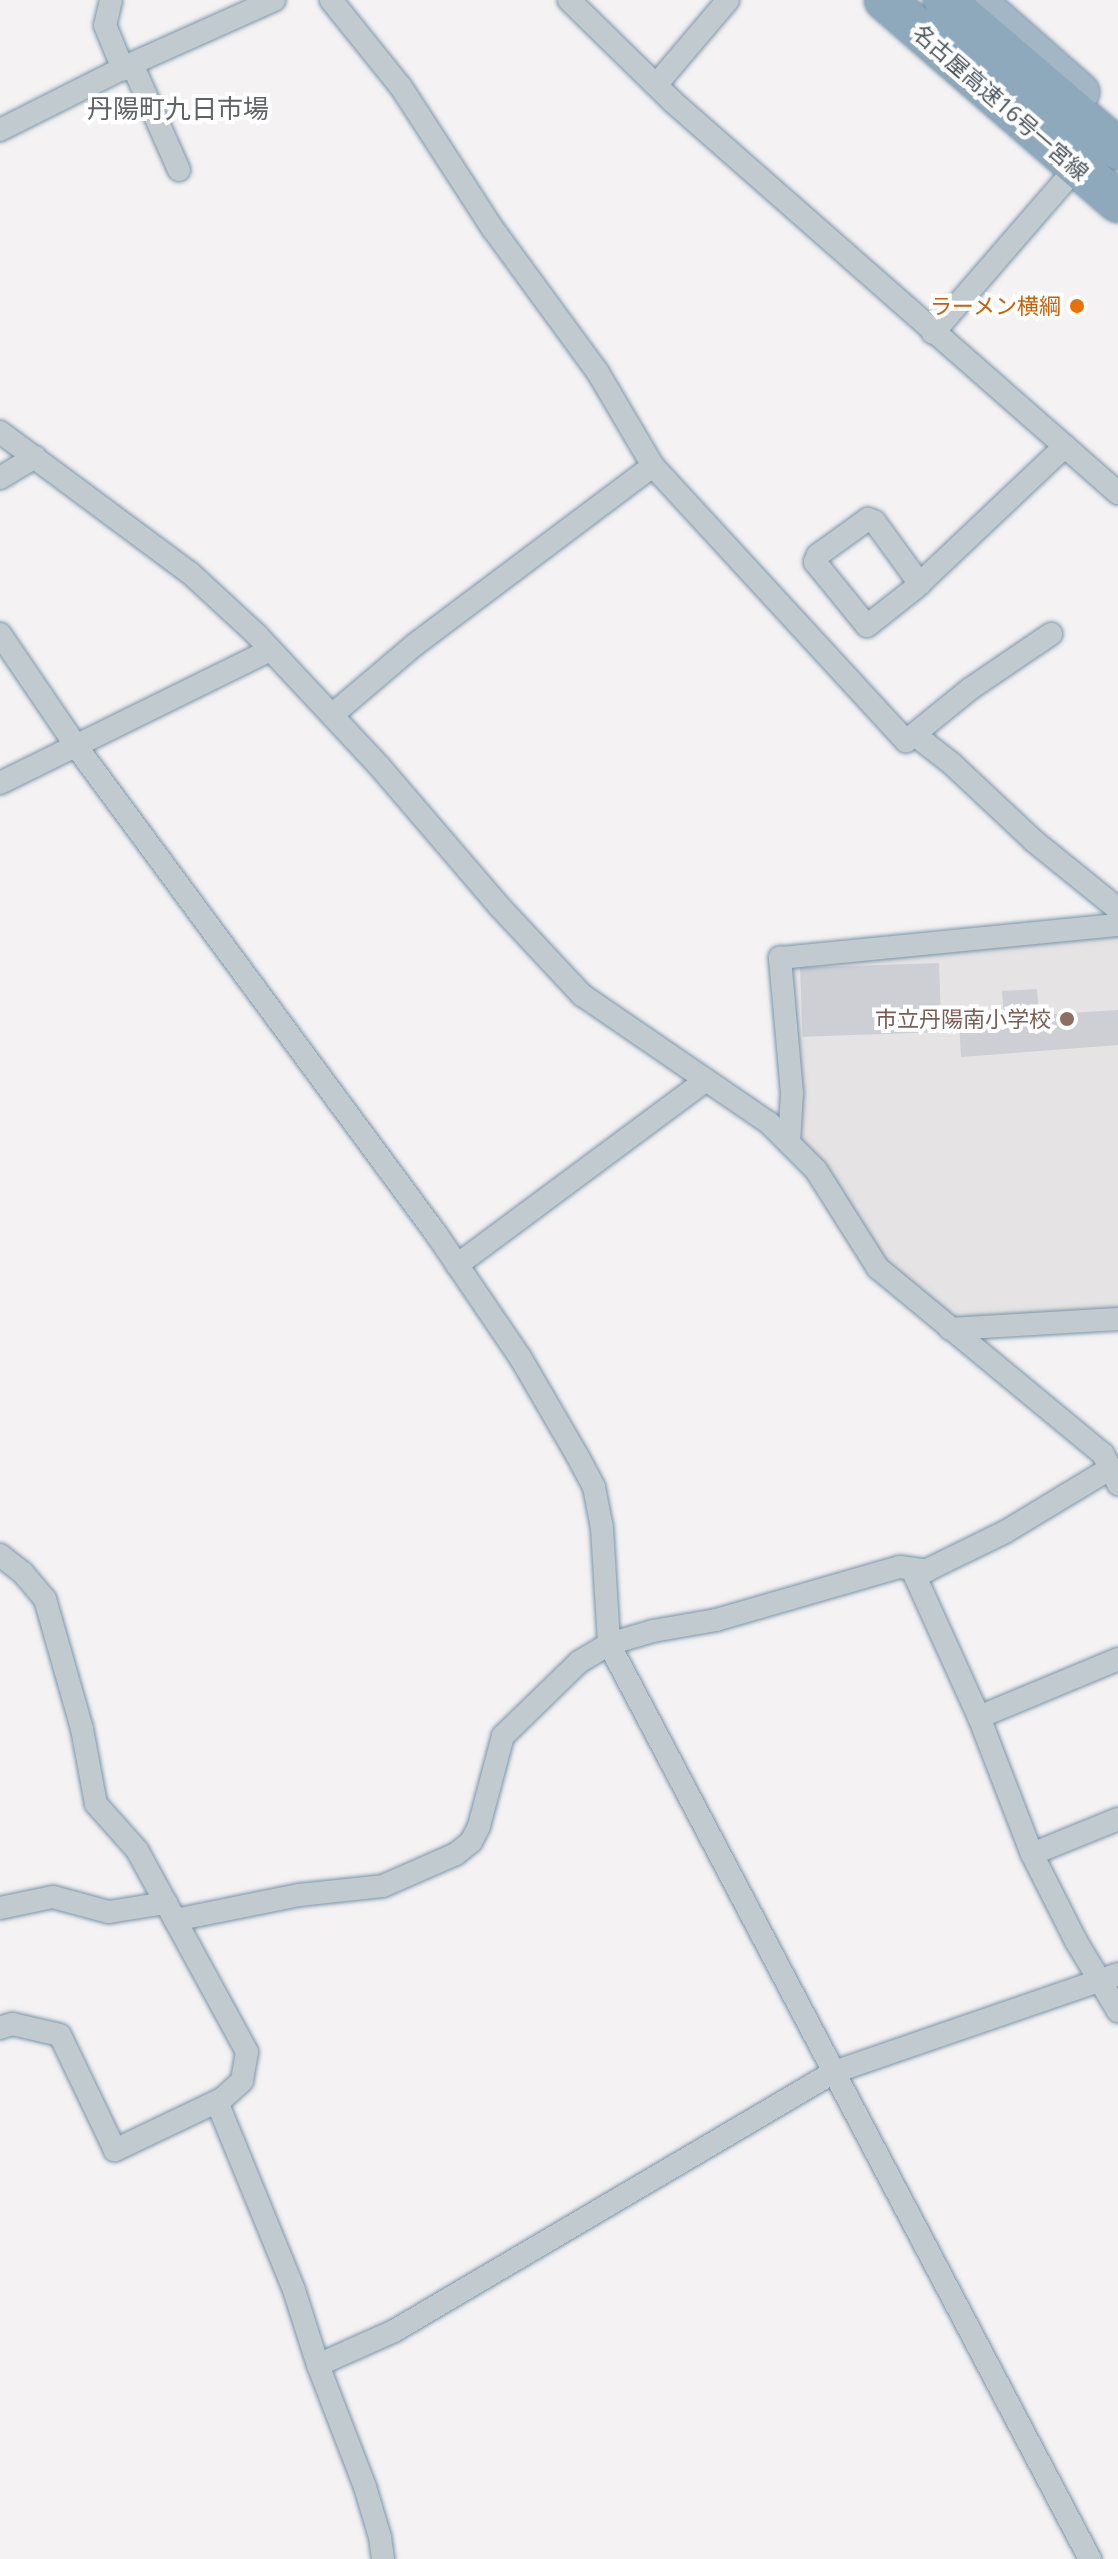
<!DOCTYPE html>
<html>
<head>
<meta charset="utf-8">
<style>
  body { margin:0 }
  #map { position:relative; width:1118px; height:2559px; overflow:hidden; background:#f4f2f3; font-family:"Noto Sans","Noto Sans JP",sans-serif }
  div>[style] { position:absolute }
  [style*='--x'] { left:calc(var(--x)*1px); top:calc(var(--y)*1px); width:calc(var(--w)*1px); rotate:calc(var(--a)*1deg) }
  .education>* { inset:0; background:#e5e3e4 }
  .building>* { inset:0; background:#cdcfd4; transform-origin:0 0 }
  .roads { filter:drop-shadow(0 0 2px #7a94a8) drop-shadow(0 0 2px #7a94a8) }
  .minor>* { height:22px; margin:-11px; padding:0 11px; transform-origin:11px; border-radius:11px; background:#c1cacf }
  .trunk>* { height:36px; margin:-18px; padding:0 18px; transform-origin:18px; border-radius:18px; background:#a2b6c5 }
  .motorway>* { height:40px; margin:-20px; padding:0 20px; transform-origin:20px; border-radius:20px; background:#8fa9bc }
  .dots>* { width:22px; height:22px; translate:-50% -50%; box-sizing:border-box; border:4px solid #fff; border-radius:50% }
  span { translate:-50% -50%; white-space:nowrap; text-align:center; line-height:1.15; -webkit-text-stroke:8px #fff; paint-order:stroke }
  .street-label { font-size:22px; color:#4b575e }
  .food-label { font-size:22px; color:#c56008 }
  .right { translate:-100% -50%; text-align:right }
  .education-label { font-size:22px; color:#785e54 }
  .quarter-label { font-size:26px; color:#5f6366 }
</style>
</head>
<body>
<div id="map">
  <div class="education">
    <i style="clip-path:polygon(1118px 932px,1118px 1312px,956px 1318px,879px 1254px,799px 1141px,790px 967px)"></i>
  </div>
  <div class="building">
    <i style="left:939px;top:963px;width:69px;height:139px;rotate:88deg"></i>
    <i style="clip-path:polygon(1037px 989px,1039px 1015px,1118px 1010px,1118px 1045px,961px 1057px,959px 1021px,1004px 1018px,1002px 991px)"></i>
  </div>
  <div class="roads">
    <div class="minor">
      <i style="--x:111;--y:0;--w:26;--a:103"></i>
      <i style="--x:105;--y:25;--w:48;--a:67.8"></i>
      <i style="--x:331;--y:0;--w:112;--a:51.2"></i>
      <i style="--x:401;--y:87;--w:169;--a:57.1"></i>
      <i style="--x:493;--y:229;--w:176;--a:53.8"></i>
      <i style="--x:597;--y:371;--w:110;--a:59.5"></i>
      <i style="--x:653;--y:466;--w:374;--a:47.4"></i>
      <i style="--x:906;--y:741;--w:82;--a:-39.1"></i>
      <i style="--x:970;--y:689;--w:98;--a:-34.2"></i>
      <i style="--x:569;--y:0;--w:144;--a:44.4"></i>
      <i style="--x:672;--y:101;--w:594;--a:41.31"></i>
      <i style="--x:132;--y:64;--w:116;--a:66.1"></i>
      <i style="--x:656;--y:85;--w:111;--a:-49.7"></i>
      <i style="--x:0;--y:130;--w:144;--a:-26.7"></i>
      <i style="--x:129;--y:65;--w:159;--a:-24.1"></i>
      <i style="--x:933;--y:333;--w:206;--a:-49.1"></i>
      <i style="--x:0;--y:432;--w:237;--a:36.6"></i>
      <i style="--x:190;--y:573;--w:90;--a:42.7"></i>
      <i style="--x:256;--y:634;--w:182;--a:47"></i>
      <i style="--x:380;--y:767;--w:183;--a:49.4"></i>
      <i style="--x:499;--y:906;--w:122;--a:47"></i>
      <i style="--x:582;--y:995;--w:227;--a:34.4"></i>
      <i style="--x:769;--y:1123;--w:66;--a:45"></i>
      <i style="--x:816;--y:1170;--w:116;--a:57.7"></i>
      <i style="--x:878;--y:1268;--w:292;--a:39.6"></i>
      <i style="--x:1103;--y:1454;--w:34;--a:63"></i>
      <i style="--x:0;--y:478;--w:41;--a:-31"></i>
      <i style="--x:920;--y:584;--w:77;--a:-126"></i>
      <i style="--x:875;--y:522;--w:8;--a:-157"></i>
      <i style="--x:868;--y:519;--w:62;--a:144.2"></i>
      <i style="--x:818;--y:555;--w:8;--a:113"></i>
      <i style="--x:815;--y:562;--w:82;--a:50.9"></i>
      <i style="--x:867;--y:626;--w:60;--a:-38.2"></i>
      <i style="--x:914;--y:589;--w:208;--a:-43.4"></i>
      <i style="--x:0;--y:634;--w:135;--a:55.8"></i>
      <i style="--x:76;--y:746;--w:608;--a:53.56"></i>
      <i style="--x:437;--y:1235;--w:148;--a:55.8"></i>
      <i style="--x:520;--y:1357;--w:113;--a:59.8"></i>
      <i style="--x:577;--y:1455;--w:36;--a:62"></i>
      <i style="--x:594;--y:1487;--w:42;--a:79"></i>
      <i style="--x:602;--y:1528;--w:116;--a:86.5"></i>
      <i style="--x:609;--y:1644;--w:1034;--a:62.27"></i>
      <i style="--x:332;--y:715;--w:111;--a:-40.3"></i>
      <i style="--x:417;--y:643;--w:295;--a:-36.9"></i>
      <i style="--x:915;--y:735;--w:46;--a:37.9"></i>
      <i style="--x:951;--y:763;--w:114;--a:43.2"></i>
      <i style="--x:1034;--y:841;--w:108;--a:39"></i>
      <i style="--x:0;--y:783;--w:301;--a:-26.2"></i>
      <i style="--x:789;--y:1143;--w:50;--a:-86.6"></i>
      <i style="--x:792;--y:1093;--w:136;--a:-95.1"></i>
      <i style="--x:780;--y:958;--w:340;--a:-5.6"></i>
      <i style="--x:457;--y:1265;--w:310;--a:-36.6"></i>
      <i style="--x:950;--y:1329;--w:168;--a:-3.4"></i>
      <i style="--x:1111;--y:1468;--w:124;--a:148.9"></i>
      <i style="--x:1005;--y:1532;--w:100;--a:153.9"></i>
      <i style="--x:915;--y:1576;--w:155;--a:65.6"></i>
      <i style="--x:979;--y:1717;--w:147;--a:68.9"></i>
      <i style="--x:1032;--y:1854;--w:97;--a:63.2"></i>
      <i style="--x:1076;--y:1941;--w:82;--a:59"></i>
      <i style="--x:0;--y:1555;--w:29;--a:38"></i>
      <i style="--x:23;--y:1573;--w:34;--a:50"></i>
      <i style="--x:45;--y:1599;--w:135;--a:74.1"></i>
      <i style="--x:82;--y:1729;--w:76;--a:79.4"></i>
      <i style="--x:96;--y:1804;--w:62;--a:48.3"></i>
      <i style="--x:137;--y:1850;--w:230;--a:61.4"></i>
      <i style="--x:247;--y:2052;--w:29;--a:100"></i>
      <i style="--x:242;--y:2081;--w:27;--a:138"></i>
      <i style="--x:222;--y:2099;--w:119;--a:154.5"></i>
      <i style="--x:115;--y:2150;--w:127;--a:-115.6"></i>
      <i style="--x:60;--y:2035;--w:49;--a:-167.1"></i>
      <i style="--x:12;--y:2024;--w:13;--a:162"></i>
      <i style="--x:979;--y:1717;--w:151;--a:-22.6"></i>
      <i style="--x:1032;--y:1854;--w:93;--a:-22.1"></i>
      <i style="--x:0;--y:1908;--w:54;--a:-11.7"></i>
      <i style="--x:53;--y:1897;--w:58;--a:15"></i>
      <i style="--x:109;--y:1912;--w:58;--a:-9"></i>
      <i style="--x:175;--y:1920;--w:126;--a:-11.4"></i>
      <i style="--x:299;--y:1895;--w:84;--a:-6.1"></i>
      <i style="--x:383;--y:1886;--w:80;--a:-23.7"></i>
      <i style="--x:456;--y:1854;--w:19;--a:-39"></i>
      <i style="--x:471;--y:1842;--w:18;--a:-63"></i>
      <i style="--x:479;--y:1826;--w:93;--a:-75.1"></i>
      <i style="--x:503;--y:1736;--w:106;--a:-44.2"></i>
      <i style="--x:579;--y:1662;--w:35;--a:-31"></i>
      <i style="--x:609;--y:1644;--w:46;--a:-16.5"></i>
      <i style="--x:653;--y:1631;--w:64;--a:-9.9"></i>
      <i style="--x:716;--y:1620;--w:191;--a:-16.1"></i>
      <i style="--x:900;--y:1567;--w:27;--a:8"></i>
      <i style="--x:217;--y:2102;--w:203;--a:67.7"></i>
      <i style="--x:294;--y:2290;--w:79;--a:72.3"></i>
      <i style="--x:318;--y:2365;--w:131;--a:68.9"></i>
      <i style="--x:365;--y:2487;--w:52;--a:73.3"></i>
      <i style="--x:380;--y:2537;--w:22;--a:82"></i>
      <i style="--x:318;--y:2365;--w:83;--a:-24.1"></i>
      <i style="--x:394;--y:2331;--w:511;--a:-30.48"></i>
      <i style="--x:834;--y:2072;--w:300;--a:-19"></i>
    </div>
    <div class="trunk">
      <i style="--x:977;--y:0;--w:139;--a:41.5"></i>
    </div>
    <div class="motorway">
      <i style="--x:885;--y:0;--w:308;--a:40.9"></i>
      <i style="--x:944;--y:0;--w:229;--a:40.6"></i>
    </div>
  </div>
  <div class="dots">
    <i style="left:1077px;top:306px;background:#e8710a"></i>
    <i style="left:1067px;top:1019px;background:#8d6e63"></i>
  </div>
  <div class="street-label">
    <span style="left:1001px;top:102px;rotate:41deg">名古屋高速16号一宮線</span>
  </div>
  <div class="food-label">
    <span class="right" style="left:1061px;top:306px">ラーメン横綱</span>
  </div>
  <div class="education-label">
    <span class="right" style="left:1051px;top:1019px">市立丹陽南小学校</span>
  </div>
  <div class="quarter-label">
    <span style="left:178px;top:109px">丹陽町九日市場</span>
  </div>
</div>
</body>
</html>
